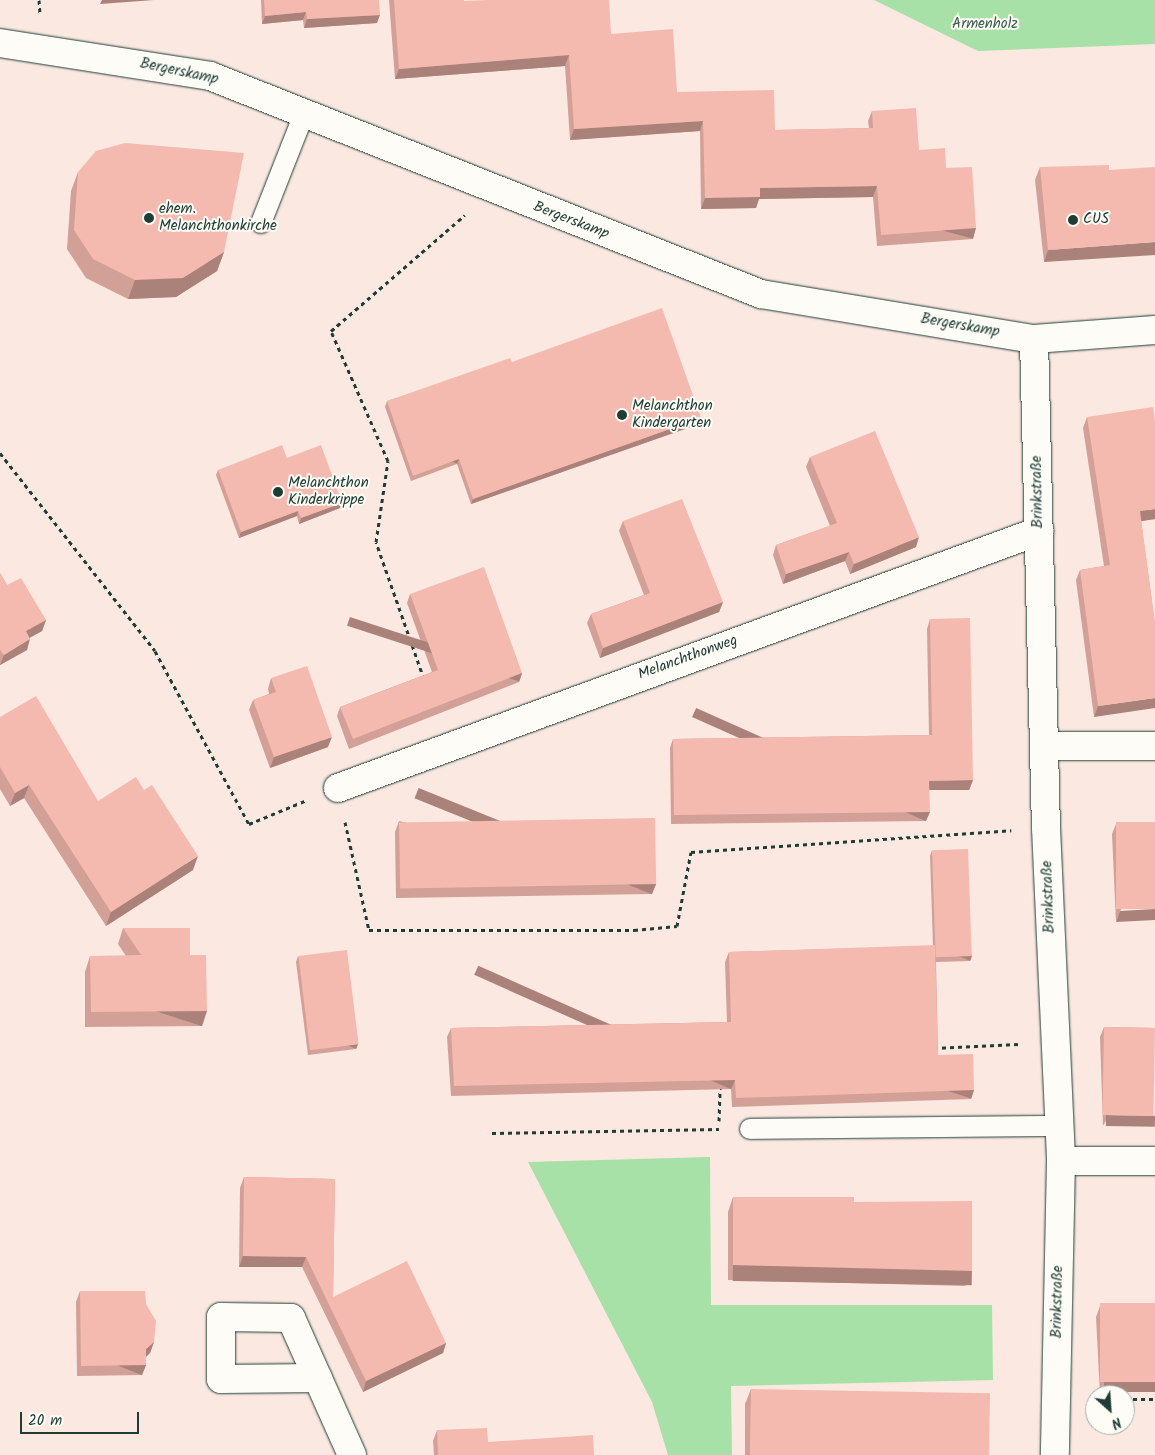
<!DOCTYPE html>
<html>
<head>
<meta charset="utf-8">
<style>
  body { margin:0 }
  #map { position:relative; width:1155px; height:1455px; overflow:hidden; background:#fae8e1; font-family:Kalam,sans-serif }
  div>[style] { position:absolute }
  [style*='--x'] { left:calc(var(--x)*1px); top:calc(var(--y)*1px); width:calc(var(--w)*1px); rotate:calc(var(--a)*1deg) }
  .green>* { inset:0; background:#a7e1a7 }
  .path>* { height:3px; margin-top:-1.5px; transform-origin:0; background:repeating-linear-gradient(90deg,#1f3d34 0 4px,transparent 0 8px) }
  .roads { filter:drop-shadow(0 0 1px #1f3d34) drop-shadow(0 0 1px #1f3d34) }
  .lane>* { height:20px; margin:-10px; padding:0 10px; transform-origin:10px; border-radius:10px; background:#fdfcf7 }
  .street>* { height:28px; margin:-14px; padding:0 14px; transform-origin:14px; border-radius:14px; background:#fdfcf7 }
  .wall>* { inset:0; background:#d2a096 }
  .shaded-wall>* { inset:0; background:#ab827a; transform-origin:0 0 }
  .building>* { inset:0; background:#f4baaf; transform-origin:0 0 }
  .dots>* { width:14px; height:14px; translate:-50% -50%; box-sizing:border-box; border:2px solid #fdfcf7; border-radius:50% }
  span { translate:-50% -50%; white-space:nowrap; text-align:center; line-height:1.15; -webkit-text-stroke:4px #fdfcf7; paint-order:stroke }
  .park-label { font-size:15px; color:#3a5e4b }
  .street-label { font-size:15px; color:#1f3d34 }
  .poi-label { font-size:15px; color:#1f3d34 }
  .left { translate:0 -50%; text-align:left }
  .north { position:absolute; left:1085px; top:1385px; width:50px; height:50px; box-sizing:border-box; background:#fdfcf7; border:1px solid #a4b0a9; border-radius:50%; rotate:154deg; font-size:14px; font-weight:700; line-height:20px; text-align:center; color:#1f3d34 }
  .north::after { content:''; display:block; margin:auto; width:18px; height:22px; background:#1f3d34; clip-path:polygon(50% 0,100% 100%,50% 72%,0 100%) }
  .scale { position:absolute; left:20px; top:1412px; width:119px; height:22px; box-sizing:border-box; border:2px solid #1f3d34; border-top:0; padding-left:6px; font-size:15px; line-height:18px; white-space:nowrap; color:#1f3d34; -webkit-text-stroke:4px #fdfcf7; paint-order:stroke }
</style>
</head>
<body>
<div id="map">
  <div class="green">
    <i style="clip-path:polygon(874px 0,1155px 0,1155px 44px,978px 51px)"></i>
    <i style="clip-path:polygon(710px 1157px,711px 1305px,992px 1305px,993px 1380px,731px 1386px,732px 1455px,668px 1455px,652px 1402px,528px 1162px)"></i>
  </div>
  <div class="path">
    <i style="--x:39;--y:0;--w:15;--a:86"></i>
    <i style="--x:0;--y:453;--w:251;--a:51.9"></i>
    <i style="--x:155;--y:651;--w:197;--a:61.5"></i>
    <i style="--x:249;--y:824;--w:63;--a:-22.5"></i>
    <i style="--x:424;--y:679;--w:145;--a:-109.3"></i>
    <i style="--x:376;--y:542;--w:82;--a:-81.6"></i>
    <i style="--x:388;--y:461;--w:142;--a:-113.7"></i>
    <i style="--x:331;--y:331;--w:177;--a:-40.9"></i>
    <i style="--x:345;--y:822;--w:111;--a:77.5"></i>
    <i style="--x:369;--y:930;--w:265;--a:0"></i>
    <i style="--x:634;--y:930;--w:43;--a:-5.3"></i>
    <i style="--x:677;--y:926;--w:75;--a:-79.3"></i>
    <i style="--x:691;--y:852;--w:321;--a:-3.9"></i>
    <i style="--x:934;--y:1048;--w:86;--a:-2.7"></i>
    <i style="--x:719;--y:1121;--w:34;--a:-88"></i>
    <i style="--x:492;--y:1133;--w:227;--a:-1"></i>
    <i style="--x:1125;--y:1399;--w:30;--a:0"></i>
  </div>
  <div class="roads">
    <div class="lane">
      <i style="--x:261;--y:223;--w:117;--a:-68.5"></i>
      <i style="--x:750;--y:1129;--w:309;--a:-0.6"></i>
    </div>
    <div class="street">
      <i style="--x:0;--y:43;--w:213;--a:8.9"></i>
      <i style="--x:210;--y:76;--w:593;--a:21.59"></i>
      <i style="--x:761;--y:294;--w:277;--a:9.4"></i>
      <i style="--x:1034;--y:339;--w:121;--a:-4.3"></i>
      <i style="--x:1034;--y:339;--w:489;--a:88.6"></i>
      <i style="--x:1046;--y:828;--w:333;--a:87.4"></i>
      <i style="--x:1061;--y:1161;--w:294;--a:91.2"></i>
      <i style="--x:1044;--y:746;--w:111;--a:0"></i>
      <i style="--x:338;--y:788;--w:747;--a:-20.13"></i>
      <i style="--x:1061;--y:1161;--w:94;--a:0"></i>
      <i style="--x:318;--y:1378;--w:97;--a:179.4"></i>
      <i style="--x:221;--y:1379;--w:62;--a:-90"></i>
      <i style="--x:221;--y:1317;--w:70;--a:0.8"></i>
      <i style="--x:291;--y:1318;--w:150;--a:66"></i>
    </div>
  </div>
  <div class="wall">
    <i style="clip-path:polygon(261px 0,379px 0,377px 23px,304px 28px,303px 20px,262px 24px)"></i>
    <i style="clip-path:polygon(389px 0,464px 0,464px 1px,611px 34px,677px 92px,775px 130px,869px 128px,868px 121px,872px 111px,919px 150px,946px 168px,973px 239px,877px 246px,873px 197px,759px 199px,756px 208px,701px 209px,700px 131px,570px 140px,565px 66px,395px 79px)"></i>
    <i style="clip-path:polygon(1040px 167px,1109px 170px,1044px 262px,1035px 180px)"></i>
    <i style="clip-path:polygon(78px 172px,224px 252px,217px 271px,176px 297px,128px 299px,86px 278px,67px 249px,71px 191px)"></i>
    <i style="clip-path:polygon(512px 362px,701px 418px,699px 424px,471px 504px,457px 464px,411px 481px,385px 407px,387px 401px)"></i>
    <i style="clip-path:polygon(1087px 417px,1155px 519px,1141px 521px,1155px 624px,1094px 717px,1076px 580px,1080px 570px,1104px 566px,1083px 428px)"></i>
    <i style="clip-path:polygon(810px 457px,916px 547px,850px 574px,845px 561px,783px 584px,773px 555px,776px 545px,830px 526px,806px 467px)"></i>
    <i style="clip-path:polygon(287px 458px,340px 508px,299px 524px,297px 516px,239px 538px,216px 475px,218px 470px)"></i>
    <i style="clip-path:polygon(623px 521px,723px 602px,719px 612px,600px 658px,587px 623px,591px 614px,644px 595px,619px 531px)"></i>
    <i style="clip-path:polygon(0 573px,7px 585px,46px 620px,42px 631px,29px 638px,27px 650px,0 665px)"></i>
    <i style="clip-path:polygon(410px 594px,522px 673px,519px 682px,349px 749px,337px 716px,340px 707px,432px 672px,407px 603px)"></i>
    <i style="clip-path:polygon(930px 619px,973px 780px,969px 790px,929px 790px,926px 821px,671px 824px,670px 748px,673px 739px,929px 735px,927px 629px)"></i>
    <i style="clip-path:polygon(271px 678px,328px 747px,270px 768px,249px 710px,253px 700px,269px 694px,268px 689px)"></i>
    <i style="clip-path:polygon(0 717px,98px 801px,193px 870px,106px 926px,24px 798px,10px 806px,0 789px)"></i>
    <i style="clip-path:polygon(399px 821px,656px 884px,652px 894px,396px 898px,395px 832px)"></i>
    <i style="clip-path:polygon(1155px 822px,1116px 922px,1112px 834px,1116px 824px)"></i>
    <i style="clip-path:polygon(932px 850px,972px 956px,970px 961px,936px 962px,938px 1055px,974px 1090px,971px 1099px,732px 1107px,731px 1089px,451px 1096px,447px 1037px,451px 1028px,727px 1022px,725px 962px,729px 952px,933px 946px,930px 856px)"></i>
    <i style="clip-path:polygon(123px 928px,190px 955px,202px 1026px,85px 1027px,85px 972px,90px 956px,126px 956px,118px 944px)"></i>
    <i style="clip-path:polygon(298px 956px,358px 1044px,356px 1049px,308px 1055px,296px 962px)"></i>
    <i style="clip-path:polygon(1104px 1027px,1155px 1028px,1103px 1126px,1100px 1037px)"></i>
    <i style="clip-path:polygon(244px 1177px,335px 1179px,333px 1297px,446px 1343px,443px 1353px,363px 1392px,302px 1267px,239px 1267px,240px 1188px)"></i>
    <i style="clip-path:polygon(733px 1197px,967px 1286px,728px 1280px,728px 1212px)"></i>
    <i style="clip-path:polygon(80px 1291px,146px 1304px,154px 1342px,150px 1353px,146px 1357px,146px 1365px,142px 1375px,77px 1376px,76px 1302px)"></i>
    <i style="clip-path:polygon(1155px 1303px,1100px 1394px,1096px 1317px,1100px 1306px)"></i>
    <i style="clip-path:polygon(751px 1389px,990px 1455px,745px 1455px,745px 1404px)"></i>
    <i style="clip-path:polygon(437px 1430px,488px 1442px,594px 1455px,434px 1455px,433px 1441px)"></i>
  </div>
  <div class="shaded-wall">
    <i style="clip-path:polygon(102px 0,154px 0,100px 4px)"></i>
    <i style="clip-path:polygon(306px 12px,303px 20px,262px 24px,265px 16px)"></i>
    <i style="clip-path:polygon(380px 15px,377px 23px,304px 28px,307px 19px)"></i>
    <i style="clip-path:polygon(569px 55px,565px 66px,395px 79px,399px 69px)"></i>
    <i style="clip-path:polygon(703px 121px,700px 131px,570px 140px,574px 129px)"></i>
    <i style="clip-path:polygon(877px 186px,873px 197px,759px 199px,756px 208px,701px 209px,705px 198px,760px 188px)"></i>
    <i style="left:976px;top:228px;width:11px;height:95px;rotate:105deg"></i>
    <i style="clip-path:polygon(1155px 242px,1155px 255px,1044px 262px,1048px 250px)"></i>
    <i style="clip-path:polygon(224px 252px,217px 271px,176px 297px,128px 299px,135px 280px)"></i>
    <i style="clip-path:polygon(701px 418px,699px 424px,471px 504px,473px 499px)"></i>
    <i style="left:459px;top:459px;width:5px;height:49px;rotate:112deg"></i>
    <i style="clip-path:polygon(342px 503px,340px 508px,299px 524px,301px 518px)"></i>
    <i style="clip-path:polygon(1155px 509px,1155px 519px,1136px 522px,1140px 511px)"></i>
    <i style="clip-path:polygon(298px 511px,297px 516px,239px 538px,241px 532px)"></i>
    <i style="clip-path:polygon(919px 537px,916px 547px,850px 574px,854px 564px)"></i>
    <i style="clip-path:polygon(849px 552px,845px 561px,783px 584px,786px 574px)"></i>
    <i style="clip-path:polygon(723px 602px,719px 612px,600px 658px,603px 648px)"></i>
    <i style="clip-path:polygon(46px 620px,42px 631px,22px 642px,26px 631px)"></i>
    <i style="clip-path:polygon(30px 639px,27px 650px,0 665px,4px 655px)"></i>
    <i style="left:522px;top:673px;width:9px;height:181px;rotate:108deg"></i>
    <i style="clip-path:polygon(1155px 698px,1155px 708px,1094px 717px,1098px 706px)"></i>
    <i style="clip-path:polygon(332px 737px,328px 747px,270px 768px,274px 757px)"></i>
    <i style="clip-path:polygon(973px 780px,969px 790px,926px 790px,929px 781px)"></i>
    <i style="clip-path:polygon(29px 785px,24px 798px,10px 806px,15px 793px)"></i>
    <i style="left:930px;top:812px;width:10px;height:256px;rotate:114deg"></i>
    <i style="clip-path:polygon(198px 856px,193px 870px,106px 926px,111px 912px)"></i>
    <i style="left:656px;top:884px;width:11px;height:256px;rotate:112deg"></i>
    <i style="clip-path:polygon(1155px 909px,1155px 920px,1116px 922px,1120px 911px)"></i>
    <i style="left:972px;top:956px;width:5px;height:36px;rotate:112deg"></i>
    <i style="left:207px;top:1011px;width:16px;height:116px;rotate:108deg"></i>
    <i style="left:358px;top:1044px;width:5px;height:48px;rotate:112deg"></i>
    <i style="left:735px;top:1080px;width:10px;height:281px;rotate:114deg"></i>
    <i style="left:974px;top:1090px;width:9px;height:238px;rotate:108deg"></i>
    <i style="left:1106px;top:1115px;width:49px;height:11px;rotate:1deg"></i>
    <i style="clip-path:polygon(243px 1256px,306px 1257px,302px 1267px,239px 1267px)"></i>
    <i style="left:733px;top:1265px;width:239px;height:16px;rotate:1deg"></i>
    <i style="clip-path:polygon(154px 1342px,150px 1353px,142px 1360px,146px 1349px)"></i>
    <i style="clip-path:polygon(446px 1343px,443px 1353px,363px 1392px,366px 1381px)"></i>
    <i style="left:146px;top:1365px;width:11px;height:65px;rotate:112deg"></i>
    <i style="left:1155px;top:1382px;width:10px;height:51px;rotate:90deg"></i>
  </div>
  <div class="building">
    <i style="clip-path:polygon(264px 0,379px 0,380px 15px,307px 19px,306px 12px,265px 16px)"></i>
    <i style="clip-path:polygon(394px 0,464px 0,464px 1px,488px 0,609px 0,611px 34px,673px 29px,677px 92px,774px 90px,775px 130px,873px 128px,872px 111px,916px 108px,919px 150px,945px 148px,946px 168px,972px 167px,976px 228px,881px 235px,877px 186px,760px 188px,760px 197px,705px 198px,703px 121px,574px 129px,569px 55px,399px 69px)"></i>
    <i style="clip-path:polygon(125px 143px,244px 153px,224px 252px,183px 278px,135px 280px,93px 259px,74px 230px,78px 172px,96px 151px)"></i>
    <i style="clip-path:polygon(1109px 165px,1109px 170px,1155px 167px,1155px 242px,1048px 250px,1040px 167px)"></i>
    <i style="clip-path:polygon(662px 308px,701px 418px,473px 499px,459px 459px,413px 476px,387px 401px,510px 358px,512px 362px)"></i>
    <i style="clip-path:polygon(1153px 407px,1155px 421px,1155px 509px,1140px 511px,1155px 624px,1155px 698px,1098px 706px,1080px 570px,1110px 565px,1087px 417px)"></i>
    <i style="clip-path:polygon(875px 431px,919px 537px,854px 564px,849px 552px,786px 574px,776px 545px,837px 523px,810px 457px)"></i>
    <i style="clip-path:polygon(282px 445px,287px 458px,321px 445px,342px 503px,301px 518px,298px 511px,241px 532px,218px 470px)"></i>
    <i style="clip-path:polygon(682px 499px,723px 602px,603px 648px,591px 614px,650px 593px,623px 521px)"></i>
    <i style="clip-path:polygon(484px 567px,522px 673px,353px 739px,340px 707px,438px 670px,410px 594px)"></i>
    <i style="clip-path:polygon(0 573px,7px 585px,21px 578px,46px 620px,26px 631px,30px 639px,4px 655px,0 650px)"></i>
    <i style="clip-path:polygon(970px 618px,973px 780px,929px 781px,930px 812px,674px 815px,673px 739px,932px 735px,930px 619px)"></i>
    <i style="clip-path:polygon(307px 666px,332px 737px,274px 757px,253px 700px,276px 692px,271px 678px)"></i>
    <i style="clip-path:polygon(36px 696px,98px 801px,136px 777px,144px 790px,152px 785px,198px 856px,111px 912px,29px 785px,15px 793px,0 767px,0 717px)"></i>
    <i style="left:655px;top:818px;width:66px;height:256px;rotate:89deg"></i>
    <i style="left:1155px;top:822px;width:87px;height:39px;rotate:90deg"></i>
    <i style="left:968px;top:849px;width:107px;height:36px;rotate:88deg"></i>
    <i style="clip-path:polygon(123px 928px,190px 928px,190px 955px,206px 955px,207px 1011px,91px 1012px,90px 956px,141px 955px)"></i>
    <i style="clip-path:polygon(935px 945px,938px 1055px,973px 1054px,974px 1090px,736px 1098px,735px 1080px,454px 1086px,451px 1028px,731px 1022px,729px 952px)"></i>
    <i style="left:347px;top:950px;width:95px;height:49px;rotate:83deg"></i>
    <i style="left:1104px;top:1027px;width:51px;height:88px;rotate:1deg"></i>
    <i style="clip-path:polygon(244px 1177px,335px 1179px,333px 1297px,407px 1261px,446px 1343px,366px 1381px,306px 1257px,243px 1256px)"></i>
    <i style="clip-path:polygon(733px 1197px,854px 1197px,854px 1202px,972px 1201px,972px 1271px,733px 1265px)"></i>
    <i style="clip-path:polygon(80px 1291px,145px 1291px,146px 1304px,156px 1321px,154px 1342px,146px 1349px,146px 1365px,81px 1366px)"></i>
    <i style="left:1155px;top:1303px;width:79px;height:55px;rotate:90deg"></i>
    <i style="left:751px;top:1389px;width:239px;height:66px;rotate:1deg"></i>
    <i style="clip-path:polygon(487px 1428px,488px 1442px,593px 1435px,594px 1455px,438px 1455px,437px 1430px)"></i>
  </div>
  <div class="dots">
    <i style="left:149px;top:218px;background:#1f3d34"></i>
    <i style="left:1073px;top:220px;background:#1f3d34"></i>
    <i style="left:622px;top:415px;background:#1f3d34"></i>
    <i style="left:278px;top:492px;background:#1f3d34"></i>
  </div>
  <div class="park-label">
    <span style="left:985px;top:25px">Armenholz</span>
  </div>
  <div class="street-label">
    <span style="left:179px;top:72px;rotate:12deg">Bergerskamp</span>
    <span style="left:571px;top:221px;rotate:21deg">Bergerskamp</span>
    <span style="left:960px;top:326px;rotate:10deg">Bergerskamp</span>
    <span style="left:1038px;top:492px;rotate:-91deg">Brinkstraße</span>
    <span style="left:688px;top:658px;rotate:-20deg">Melanchthonweg</span>
    <span style="left:1049px;top:897px;rotate:-92deg">Brinkstraße</span>
    <span style="left:1058px;top:1302px;rotate:-89deg">Brinkstraße</span>
  </div>
  <div class="poi-label">
    <span class="left" style="left:159px;top:218px">ehem.<br>Melanchthonkirche</span>
    <span class="left" style="left:1083px;top:220px">CUS</span>
    <span class="left" style="left:632px;top:415px">Melanchthon<br>Kindergarten</span>
    <span class="left" style="left:288px;top:492px">Melanchthon<br>Kinderkrippe</span>
  </div>
  <div class="north">N</div>
  <div class="scale">20 m</div>
</div>
</body>
</html>
